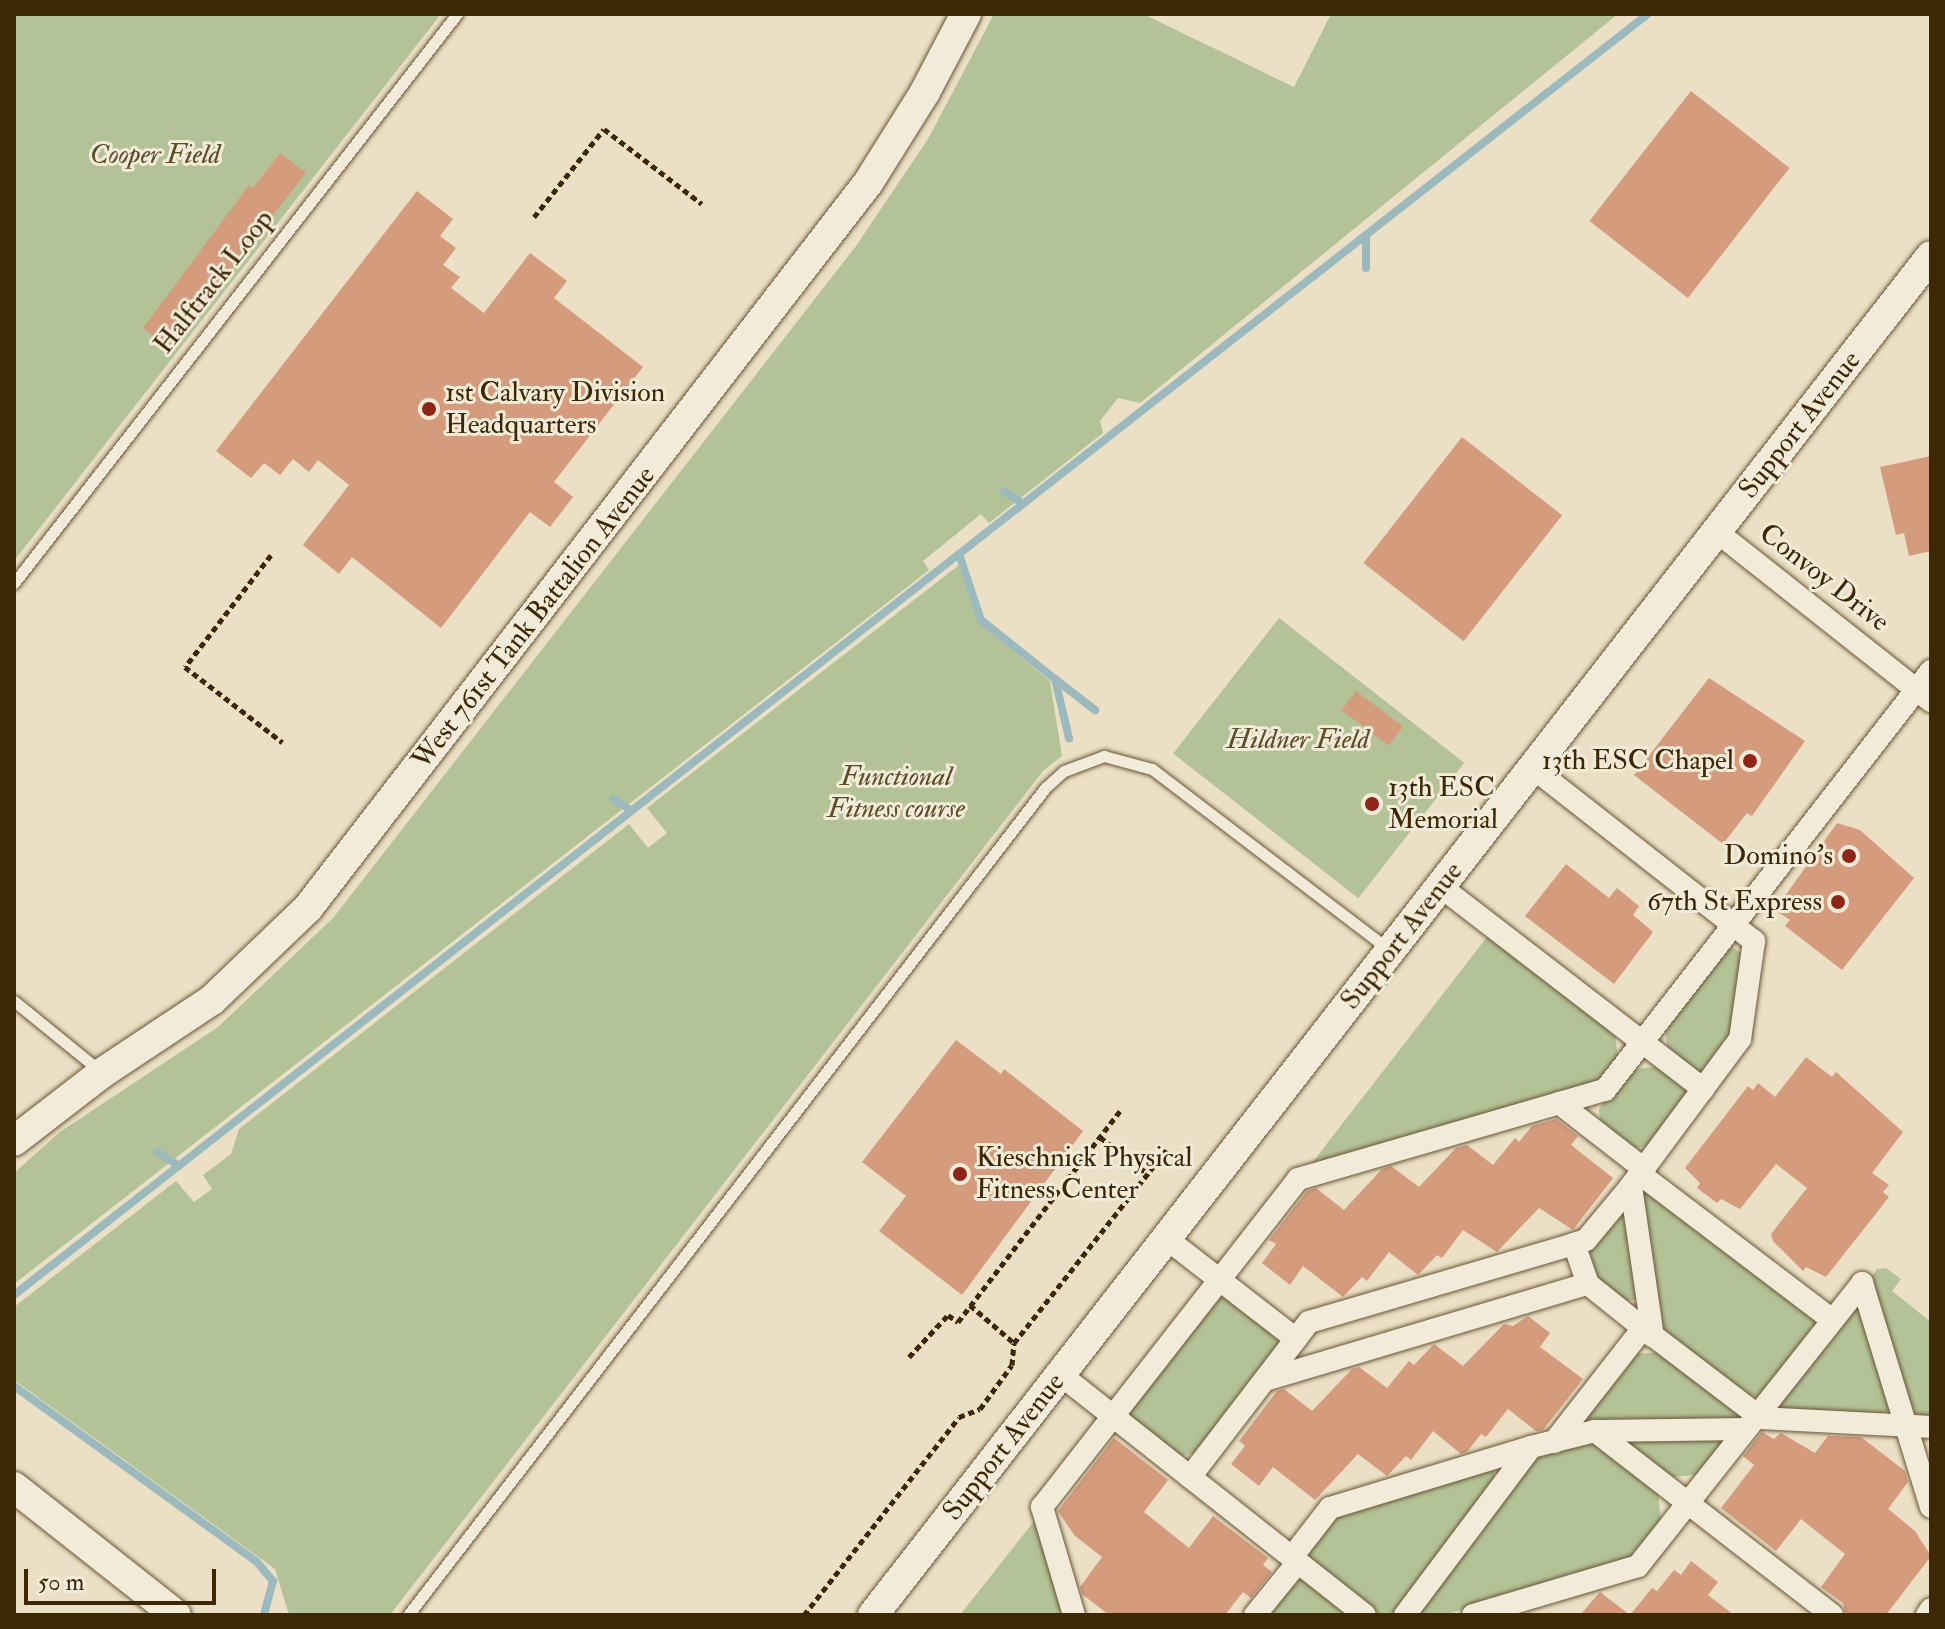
<!DOCTYPE html>
<html>
<head>
<meta charset="utf-8">
<style>
  body { margin:0 }
  #map { position:relative; width:1945px; height:1629px; overflow:hidden; background:#ebe0c5; font-family:"IM FELL Double Pica",serif }
  div>[style] { position:absolute }
  [style*='--x'] { left:calc(var(--x)*1px); top:calc(var(--y)*1px); width:calc(var(--w)*1px); rotate:calc(var(--a)*1deg) }
  .green>* { inset:0; background:#b4c397; transform-origin:0 0 }
  .stream>* { height:8px; margin:-4px; padding:0 4px; transform-origin:4px; border-radius:4px; background:#9cbabe }
  .building>* { inset:0; background:#d49b7d; transform-origin:0 0 }
  .path>* { height:5px; margin-top:-2.5px; transform-origin:0; background:repeating-linear-gradient(90deg,#3e2703 0 6px,transparent 0 10px) }
  .roads { filter:drop-shadow(0 0 2px #695534) drop-shadow(0 0 2px #695534) }
  .lane>* { height:11px; margin:-5.5px; padding:0 5.5px; transform-origin:5.5px; border-radius:5.5px; background:#f2ebd9 }
  .street>* { height:22px; margin:-11px; padding:0 11px; transform-origin:11px; border-radius:11px; background:#f2ebd9 }
  .secondary>* { height:30px; margin:-15px; padding:0 15px; transform-origin:15px; border-radius:15px; background:#f2ebd9 }
  .dots>* { width:22px; height:22px; translate:-50% -50%; box-sizing:border-box; border:4px solid #f2ebd9; border-radius:50% }
  span { translate:-50% -50%; white-space:nowrap; text-align:center; line-height:1.15; -webkit-text-stroke:6px #f2ebd9; paint-order:stroke }
  .park-label { font-size:28px; color:#5c4e28; font-style:italic }
  .street-label { font-size:28px; color:#3e2703 }
  .poi-label { font-size:28px; color:#3e2703 }
  .left { translate:0 -50%; text-align:left }
  .right { translate:-100% -50%; text-align:right }
  .frame { position:absolute; inset:0; border:16px solid #3e2703; pointer-events:none }
  .scale { position:absolute; left:24px; top:1569px; width:192px; height:36px; box-sizing:border-box; border:4px solid #3e2703; border-top:0; padding-left:10px; font-size:24px; line-height:28px; white-space:nowrap; color:#3e2703; -webkit-text-stroke:6px #f2ebd9; paint-order:stroke }
</style>
</head>
<body>
<div id="map">
  <div class="green">
    <i style="clip-path:polygon(14px 14px,441px 14px,14px 561px)"></i>
    <i style="clip-path:polygon(994px 14px,1143px 14px,1294px 87px,1331px 14px,1618px 14px,1140px 403px,1118px 398px,1100px 421px,1103px 433px,989px 523px,981px 514px,923px 561px,929px 570px,14px 1284px,14px 1173px,60px 1132px,218px 1027px,333px 918px,856px 246px,928px 139px)"></i>
    <i style="clip-path:polygon(959px 565px,978px 622px,1050px 681px,1062px 756px,1043px 771px,390px 1615px,289px 1615px,275px 1569px,14px 1380px,14px 1307px,176px 1181px,194px 1202px,212px 1189px,203px 1175px,231px 1154px,239px 1129px,629px 824px,648px 848px,667px 833px,647px 808px)"></i>
    <i style="left:1279px;top:618px;width:235px;height:172px;rotate:38deg"></i>
    <i style="clip-path:polygon(1493px 936px,1615px 1030px,1618px 1062px,1602px 1083px,1308px 1168px,1487px 937px)"></i>
    <i style="clip-path:polygon(1730px 945px,1744px 956px,1734px 1035px,1699px 1080px,1668px 1056px,1665px 1023px)"></i>
    <i style="clip-path:polygon(1661px 1066px,1690px 1089px,1647px 1146px,1631px 1149px,1600px 1125px,1599px 1109px,1628px 1070px)"></i>
    <i style="clip-path:polygon(1647px 1187px,1813px 1312px,1816px 1329px,1763px 1397px,1741px 1394px,1661px 1330px,1639px 1194px)"></i>
    <i style="clip-path:polygon(1617px 1211px,1628px 1218px,1641px 1299px,1624px 1301px,1597px 1280px,1587px 1250px)"></i>
    <i style="clip-path:polygon(1886px 1268px,1901px 1279px,1892px 1291px,1931px 1322px,1931px 1421px,1905px 1408px,1869px 1281px,1877px 1269px)"></i>
    <i style="clip-path:polygon(1221px 1295px,1278px 1339px,1278px 1347px,1200px 1452px,1180px 1456px,1129px 1415px,1131px 1405px)"></i>
    <i style="clip-path:polygon(1851px 1304px,1864px 1308px,1893px 1407px,1881px 1415px,1781px 1411px,1782px 1391px)"></i>
    <i style="clip-path:polygon(1663px 1352px,1742px 1414px,1738px 1424px,1595px 1424px,1586px 1415px,1632px 1354px)"></i>
    <i style="clip-path:polygon(1613px 1436px,1729px 1436px,1700px 1474px,1667px 1478px)"></i>
    <i style="clip-path:polygon(1581px 1440px,1598px 1442px,1658px 1490px,1661px 1523px,1633px 1559px,1444px 1615px,1412px 1615px,1538px 1453px)"></i>
    <i style="clip-path:polygon(1492px 1466px,1497px 1484px,1394px 1614px,1380px 1615px,1310px 1559px,1308px 1552px,1334px 1514px)"></i>
    <i style="clip-path:polygon(1035px 1520px,1068px 1615px,960px 1615px)"></i>
    <i style="clip-path:polygon(1306px 1578px,1355px 1615px,1265px 1615px,1292px 1582px)"></i>
  </div>
  <div class="stream">
    <i style="--x:1366;--y:268;--w:33;--a:-90"></i>
    <i style="--x:1004;--y:491;--w:23;--a:34"></i>
    <i style="--x:959;--y:554;--w:70;--a:71.6"></i>
    <i style="--x:981;--y:620;--w:95;--a:38.6"></i>
    <i style="--x:1055;--y:679;--w:61;--a:76.7"></i>
    <i style="--x:1055;--y:679;--w:51;--a:37.8"></i>
    <i style="--x:613;--y:799;--w:22;--a:32"></i>
    <i style="--x:157;--y:1152;--w:26;--a:32"></i>
    <i style="--x:14;--y:1295;--w:2076;--a:-38.1"></i>
    <i style="--x:14;--y:1386;--w:300;--a:35.9"></i>
    <i style="--x:257;--y:1562;--w:25;--a:50"></i>
    <i style="--x:273;--y:1581;--w:35;--a:105"></i>
  </div>
  <div class="building">
    <i style="left:1691px;top:91px;width:125px;height:165px;rotate:38deg"></i>
    <i style="clip-path:polygon(280px 153px,306px 173px,169px 348px,143px 328px,249px 185px,253px 188px)"></i>
    <i style="clip-path:polygon(417px 191px,453px 219px,440px 236px,456px 248px,443px 265px,460px 277px,451px 288px,484px 313px,530px 253px,567px 281px,554px 298px,643px 367px,554px 482px,573px 497px,550px 527px,530px 512px,441px 628px,352px 557px,339px 574px,303px 545px,349px 485px,334px 473px,318px 460px,309px 472px,293px 459px,280px 475px,264px 463px,251px 478px,216px 451px)"></i>
    <i style="left:1462px;top:437px;width:127px;height:160px;rotate:38deg"></i>
    <i style="clip-path:polygon(1931px 456px,1931px 551px,1909px 556px,1904px 533px,1896px 535px,1880px 467px)"></i>
    <i style="clip-path:polygon(1709px 678px,1805px 741px,1752px 816px,1747px 813px,1723px 844px,1634px 775px)"></i>
    <i style="left:1356px;top:691px;width:59px;height:24px;rotate:37deg"></i>
    <i style="clip-path:polygon(1837px 823px,1860px 830px,1914px 878px,1842px 970px,1785px 926px,1790px 920px,1775px 910px)"></i>
    <i style="clip-path:polygon(1566px 864px,1609px 898px,1617px 888px,1639px 906px,1633px 915px,1653px 932px,1614px 984px,1525px 916px)"></i>
    <i style="clip-path:polygon(956px 1040px,1001px 1074px,1004px 1069px,1083px 1131px,962px 1295px,879px 1231px,906px 1196px,862px 1162px)"></i>
    <i style="clip-path:polygon(1806px 1057px,1832px 1077px,1836px 1072px,1903px 1132px,1872px 1173px,1889px 1185px,1883px 1192px,1889px 1197px,1826px 1277px,1806px 1267px,1803px 1271px,1773px 1241px,1771px 1234px,1807px 1188px,1776px 1164px,1740px 1209px,1721px 1199px,1717px 1203px,1697px 1188px,1700px 1183px,1685px 1168px,1748px 1086px,1753px 1090px,1758px 1083px,1775px 1097px)"></i>
    <i style="clip-path:polygon(1556px 1119px,1578px 1136px,1571px 1145px,1613px 1178px,1573px 1230px,1539px 1208px,1497px 1252px,1463px 1230px,1442px 1258px,1437px 1255px,1418px 1275px,1389px 1252px,1367px 1281px,1362px 1277px,1343px 1297px,1303px 1266px,1290px 1285px,1262px 1263px,1276px 1244px,1269px 1240px,1307px 1191px,1316px 1188px,1344px 1210px,1382px 1169px,1391px 1166px,1419px 1187px,1456px 1148px,1467px 1145px,1493px 1165px,1515px 1138px,1519px 1142px,1532px 1126px)"></i>
    <i style="clip-path:polygon(1528px 1316px,1550px 1333px,1540px 1347px,1583px 1379px,1543px 1430px,1536px 1431px,1508px 1409px,1486px 1437px,1481px 1434px,1467px 1452px,1461px 1454px,1433px 1431px,1411px 1460px,1406px 1456px,1387px 1476px,1358px 1454px,1315px 1500px,1273px 1467px,1259px 1486px,1231px 1464px,1245px 1446px,1239px 1441px,1277px 1391px,1284px 1389px,1312px 1411px,1352px 1369px,1359px 1367px,1387px 1388px,1409px 1361px,1414px 1365px,1434px 1344px,1463px 1366px,1504px 1324px,1513px 1326px)"></i>
    <i style="clip-path:polygon(1762px 1432px,1774px 1439px,1781px 1433px,1815px 1453px,1828px 1436px,1861px 1437px,1905px 1471px,1908px 1482px,1888px 1509px,1915px 1531px,1931px 1556px,1886px 1615px,1846px 1615px,1843px 1603px,1821px 1587px,1845px 1554px,1801px 1519px,1776px 1551px,1721px 1508px,1754px 1465px,1743px 1456px)"></i>
    <i style="clip-path:polygon(1114px 1438px,1168px 1480px,1144px 1512px,1189px 1548px,1213px 1516px,1268px 1558px,1263px 1565px,1272px 1572px,1251px 1598px,1243px 1592px,1225px 1615px,1109px 1615px,1082px 1594px,1080px 1587px,1102px 1557px,1074px 1535px,1058px 1511px)"></i>
    <i style="clip-path:polygon(1691px 1561px,1718px 1582px,1708px 1595px,1734px 1615px,1580px 1615px,1600px 1592px,1630px 1615px,1652px 1588px,1657px 1591px,1674px 1570px,1681px 1575px)"></i>
  </div>
  <div class="path">
    <i style="--x:534;--y:217;--w:112;--a:-51.5"></i>
    <i style="--x:604;--y:129;--w:123;--a:37.4"></i>
    <i style="--x:271;--y:555;--w:141;--a:127.5"></i>
    <i style="--x:185;--y:667;--w:123;--a:37.7"></i>
    <i style="--x:1100;--y:1137;--w:59;--a:37.5"></i>
    <i style="--x:970;--y:1305;--w:58;--a:40.8"></i>
    <i style="--x:909;--y:1357;--w:57;--a:-47.1"></i>
    <i style="--x:948;--y:1315;--w:12;--a:35"></i>
    <i style="--x:958;--y:1322;--w:266;--a:-52.5"></i>
    <i style="--x:804;--y:1615;--w:251;--a:-51.9"></i>
    <i style="--x:959;--y:1417;--w:22;--a:-21"></i>
    <i style="--x:980;--y:1409;--w:54;--a:-54"></i>
    <i style="--x:1012;--y:1365;--w:22;--a:-85"></i>
    <i style="--x:1014;--y:1343;--w:248;--a:-51.7"></i>
  </div>
  <div class="roads">
    <div class="lane">
      <i style="--x:14;--y:583;--w:721;--a:-52.1"></i>
      <i style="--x:14;--y:1001;--w:111;--a:39.1"></i>
      <i style="--x:408;--y:1615;--w:1044;--a:-52.39"></i>
      <i style="--x:1045;--y:788;--w:25;--a:-42"></i>
      <i style="--x:1064;--y:771;--w:43;--a:-20.6"></i>
      <i style="--x:1104;--y:756;--w:50;--a:15.2"></i>
      <i style="--x:1152;--y:769;--w:297;--a:37.3"></i>
    </div>
    <div class="street">
      <i style="--x:1717;--y:532;--w:273;--a:38.3"></i>
      <i style="--x:1533;--y:768;--w:281;--a:38.1"></i>
      <i style="--x:1754;--y:941;--w:99;--a:98.1"></i>
      <i style="--x:1740;--y:1039;--w:183;--a:126.6"></i>
      <i style="--x:1631;--y:1186;--w:152;--a:81.7"></i>
      <i style="--x:1441;--y:887;--w:331;--a:37.6"></i>
      <i style="--x:1559;--y:1103;--w:108;--a:37.8"></i>
      <i style="--x:1640;--y:1174;--w:241;--a:37.2"></i>
      <i style="--x:1631;--y:1186;--w:70;--a:129.8"></i>
      <i style="--x:1586;--y:1240;--w:13;--a:162"></i>
      <i style="--x:1574;--y:1244;--w:42;--a:70.7"></i>
      <i style="--x:1588;--y:1284;--w:70;--a:38.7"></i>
      <i style="--x:1643;--y:1328;--w:148;--a:37.3"></i>
      <i style="--x:1761;--y:1418;--w:170;--a:3"></i>
      <i style="--x:1167;--y:1239;--w:163;--a:37.8"></i>
      <i style="--x:1862;--y:1283;--w:234;--a:72.9"></i>
      <i style="--x:1061;--y:1375;--w:387;--a:38.3"></i>
      <i style="--x:1265;--y:1380;--w:337;--a:-16.6"></i>
      <i style="--x:1595;--y:1431;--w:300;--a:37.8"></i>
      <i style="--x:1554;--y:1442;--w:145;--a:-52"></i>
      <i style="--x:1190;--y:1477;--w:195;--a:-52.5"></i>
      <i style="--x:1309;--y:1322;--w:276;--a:-16.4"></i>
      <i style="--x:1292;--y:1557;--w:62;--a:-52.2"></i>
      <i style="--x:1330;--y:1508;--w:210;--a:-16.9"></i>
      <i style="--x:1074;--y:1615;--w:113;--a:-106.5"></i>
      <i style="--x:1042;--y:1507;--w:416;--a:-52"></i>
      <i style="--x:1298;--y:1179;--w:320;--a:-16.2"></i>
      <i style="--x:1605;--y:1090;--w:531;--a:-52.12"></i>
      <i style="--x:1255;--y:1615;--w:68;--a:-50.9"></i>
      <i style="--x:1405;--y:1615;--w:210;--a:-53.1"></i>
      <i style="--x:1531;--y:1447;--w:66;--a:-14"></i>
      <i style="--x:1595;--y:1431;--w:151;--a:-0.8"></i>
      <i style="--x:1473;--y:1615;--w:172;--a:-16.5"></i>
      <i style="--x:1638;--y:1566;--w:361;--a:-51.6"></i>
      <i style="--x:1927;--y:1615;--w:7;--a:-56"></i>
    </div>
    <div class="secondary">
      <i style="--x:14;--y:1141;--w:111;--a:-37.7"></i>
      <i style="--x:102;--y:1073;--w:132;--a:-33.6"></i>
      <i style="--x:212;--y:1000;--w:133;--a:-43.8"></i>
      <i style="--x:308;--y:908;--w:916;--a:-52.32"></i>
      <i style="--x:868;--y:183;--w:107;--a:-57.9"></i>
      <i style="--x:925;--y:92;--w:88;--a:-62.3"></i>
      <i style="--x:14;--y:1487;--w:206;--a:38.3"></i>
      <i style="--x:873;--y:1615;--w:1722;--a:-52.1"></i>
    </div>
  </div>
  <div class="dots">
    <i style="left:429px;top:409px;background:#8f2418"></i>
    <i style="left:1750px;top:761px;background:#8f2418"></i>
    <i style="left:1372px;top:804px;background:#8f2418"></i>
    <i style="left:1849px;top:856px;background:#8f2418"></i>
    <i style="left:1838px;top:902px;background:#8f2418"></i>
    <i style="left:960px;top:1174px;background:#8f2418"></i>
  </div>
  <div class="park-label">
    <span style="left:155px;top:155px">Cooper Field</span>
    <span style="left:1298px;top:740px">Hildner Field</span>
    <span style="left:896px;top:793px">Functional<br>Fitness course</span>
  </div>
  <div class="street-label">
    <span style="left:214px;top:282px;rotate:-52deg">Halftrack Loop</span>
    <span style="left:1800px;top:425px;rotate:-52deg">Support Avenue</span>
    <span style="left:1824px;top:578px;rotate:38deg">Convoy Drive</span>
    <span style="left:534px;top:618px;rotate:-52deg">West 761st Tank Battalion Avenue</span>
    <span style="left:1402px;top:936px;rotate:-52deg">Support Avenue</span>
    <span style="left:1004px;top:1447px;rotate:-52deg">Support Avenue</span>
  </div>
  <div class="poi-label">
    <span class="left" style="left:445px;top:409px">1st Calvary Division<br>Headquarters</span>
    <span class="right" style="left:1734px;top:761px">13th ESC Chapel</span>
    <span class="left" style="left:1388px;top:804px">13th ESC<br>Memorial</span>
    <span class="right" style="left:1833px;top:856px">Domino's</span>
    <span class="right" style="left:1822px;top:902px">67th St Express</span>
    <span class="left" style="left:976px;top:1174px">Kieschnick Physical<br>Fitness Center</span>
  </div>
  <div class="frame"></div>
  <div class="scale">50 m</div>
</div>
</body>
</html>
